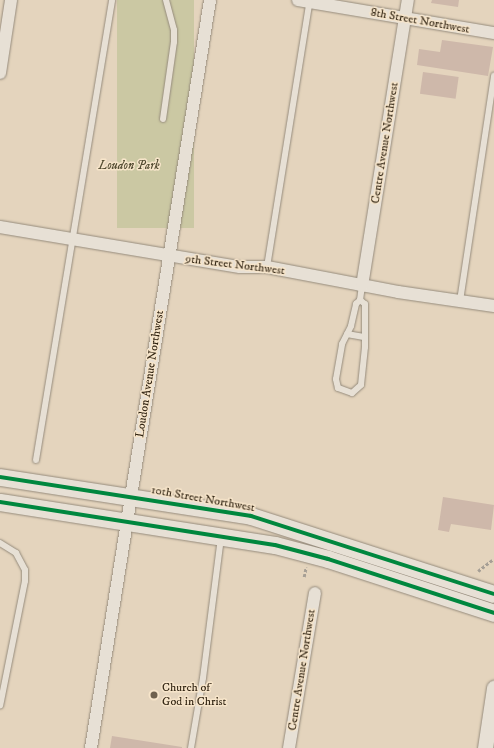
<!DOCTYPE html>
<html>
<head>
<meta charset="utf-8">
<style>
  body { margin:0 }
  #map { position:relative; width:494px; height:748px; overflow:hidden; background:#e4d4bd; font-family:"IM FELL DW Pica",serif }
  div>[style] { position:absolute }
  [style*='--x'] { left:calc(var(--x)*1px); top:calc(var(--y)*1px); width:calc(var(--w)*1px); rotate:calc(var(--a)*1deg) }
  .green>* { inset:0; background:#cbc8a3; transform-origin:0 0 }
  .building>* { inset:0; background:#ceb8aa; transform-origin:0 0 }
  .path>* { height:2.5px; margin-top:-1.25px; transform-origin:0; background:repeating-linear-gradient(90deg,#a69f95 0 3px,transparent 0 5px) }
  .roads { filter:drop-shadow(0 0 1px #958b7c) drop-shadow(0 0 1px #958b7c) }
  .service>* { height:6px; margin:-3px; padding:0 3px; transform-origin:3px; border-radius:3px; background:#e7e0d5 }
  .minor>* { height:12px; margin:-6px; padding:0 6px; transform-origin:6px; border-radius:6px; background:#e7e0d5 }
  .tertiary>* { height:15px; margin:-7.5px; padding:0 7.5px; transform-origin:7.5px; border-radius:7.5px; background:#e7e0d5 }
  .secondary>* { height:17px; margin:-8.5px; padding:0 8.5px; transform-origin:8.5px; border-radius:8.5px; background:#e7e0d5 }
  .cycleway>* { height:4px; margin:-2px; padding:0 2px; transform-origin:2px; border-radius:2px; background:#00873e }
  .dots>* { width:11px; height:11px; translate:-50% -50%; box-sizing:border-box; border:2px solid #f7e5ca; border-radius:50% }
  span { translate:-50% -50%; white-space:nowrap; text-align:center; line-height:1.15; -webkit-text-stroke:3px #f7e5ca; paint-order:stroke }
  .street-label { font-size:12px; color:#322513 }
  .park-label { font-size:12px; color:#534c32; font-style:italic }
  .poi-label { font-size:12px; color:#322513 }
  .left { translate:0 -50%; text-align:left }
</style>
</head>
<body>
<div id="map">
  <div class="green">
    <i style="left:117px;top:0;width:77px;height:228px"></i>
  </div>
  <div class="building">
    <i style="clip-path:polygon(432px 0,459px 0,458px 7px,431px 3px)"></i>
    <i style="clip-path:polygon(442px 40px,493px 47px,488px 76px,417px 65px,419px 49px,440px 52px)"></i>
    <i style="left:423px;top:72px;width:36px;height:22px;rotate:8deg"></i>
    <i style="clip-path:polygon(443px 497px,494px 505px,491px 530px,451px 524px,449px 532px,438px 530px)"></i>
    <i style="clip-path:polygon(112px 736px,182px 747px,182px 748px,110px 748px)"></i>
  </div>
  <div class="path">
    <i style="--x:478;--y:571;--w:18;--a:-38"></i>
    <i style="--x:304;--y:577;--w:10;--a:-79"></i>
  </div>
  <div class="roads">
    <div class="service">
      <i style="--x:163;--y:119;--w:78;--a:-81.9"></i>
      <i style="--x:174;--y:42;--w:12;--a:-90"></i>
      <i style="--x:174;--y:30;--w:31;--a:-105"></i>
      <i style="--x:267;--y:267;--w:270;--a:-80.9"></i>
      <i style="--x:360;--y:300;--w:6;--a:39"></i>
      <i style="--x:365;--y:304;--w:43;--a:90"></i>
      <i style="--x:365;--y:347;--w:38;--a:96"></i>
      <i style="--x:361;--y:385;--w:12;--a:138"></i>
      <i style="--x:352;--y:393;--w:15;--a:-160"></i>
      <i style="--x:338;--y:388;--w:9;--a:-103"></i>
      <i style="--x:336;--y:379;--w:36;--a:-80"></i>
      <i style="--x:342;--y:344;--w:20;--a:-63"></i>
      <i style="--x:351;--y:326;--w:23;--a:-77"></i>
      <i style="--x:356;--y:304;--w:6;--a:-45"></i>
      <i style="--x:360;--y:300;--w:14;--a:-82"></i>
      <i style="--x:460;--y:301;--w:228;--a:-81.4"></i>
      <i style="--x:347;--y:334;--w:17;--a:10"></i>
      <i style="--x:36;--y:460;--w:466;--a:-80.6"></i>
      <i style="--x:0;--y:543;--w:19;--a:32"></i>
      <i style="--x:16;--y:553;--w:19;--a:62"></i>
      <i style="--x:25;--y:570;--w:11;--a:90"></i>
      <i style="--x:25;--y:581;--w:127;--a:101.3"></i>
      <i style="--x:191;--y:748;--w:71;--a:-80.3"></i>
      <i style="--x:203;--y:678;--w:141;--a:-82.7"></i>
    </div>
    <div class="minor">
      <i style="--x:298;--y:0;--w:199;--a:9.6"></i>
      <i style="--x:0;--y:73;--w:74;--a:-81.4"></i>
      <i style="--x:0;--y:227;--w:243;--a:9.5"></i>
      <i style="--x:240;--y:267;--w:27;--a:0"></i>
      <i style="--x:267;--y:267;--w:133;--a:10.8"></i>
      <i style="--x:398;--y:292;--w:97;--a:8.3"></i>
      <i style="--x:362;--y:286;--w:290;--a:-80.9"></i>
      <i style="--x:91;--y:748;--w:757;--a:-80.96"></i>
      <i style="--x:289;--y:748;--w:157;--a:-80.5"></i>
    </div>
    <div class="tertiary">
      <i style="--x:485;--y:748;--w:61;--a:-81.5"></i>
    </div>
    <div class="secondary">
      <i style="--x:0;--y:477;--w:254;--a:8.8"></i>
      <i style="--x:251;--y:516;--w:255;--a:17.8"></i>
      <i style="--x:0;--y:502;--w:278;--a:8.9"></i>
      <i style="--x:275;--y:545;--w:55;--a:14.8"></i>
      <i style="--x:328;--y:559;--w:175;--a:18"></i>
    </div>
  </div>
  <div class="cycleway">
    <i style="--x:0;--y:477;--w:254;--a:8.8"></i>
    <i style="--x:251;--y:516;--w:255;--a:17.8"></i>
    <i style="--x:0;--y:502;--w:278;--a:8.9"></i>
    <i style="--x:275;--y:545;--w:55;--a:14.8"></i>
    <i style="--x:328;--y:559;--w:175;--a:18"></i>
  </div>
  <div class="dots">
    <i style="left:154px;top:695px;background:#70624e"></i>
  </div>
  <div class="street-label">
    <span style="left:420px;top:21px;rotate:10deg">8th Street Northwest</span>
    <span style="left:385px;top:143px;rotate:-81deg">Centre Avenue Northwest</span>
    <span style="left:235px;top:265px;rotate:7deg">9th Street Northwest</span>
    <span style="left:150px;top:374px;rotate:-81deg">Loudon Avenue Northwest</span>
    <span style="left:203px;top:499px;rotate:10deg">10th Street Northwest</span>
    <span style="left:302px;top:670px;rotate:-81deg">Centre Avenue Northwest</span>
  </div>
  <div class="park-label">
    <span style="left:129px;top:166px">Loudon Park</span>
  </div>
  <div class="poi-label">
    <span class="left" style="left:162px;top:695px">Church of<br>God in Christ</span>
  </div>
</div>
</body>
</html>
